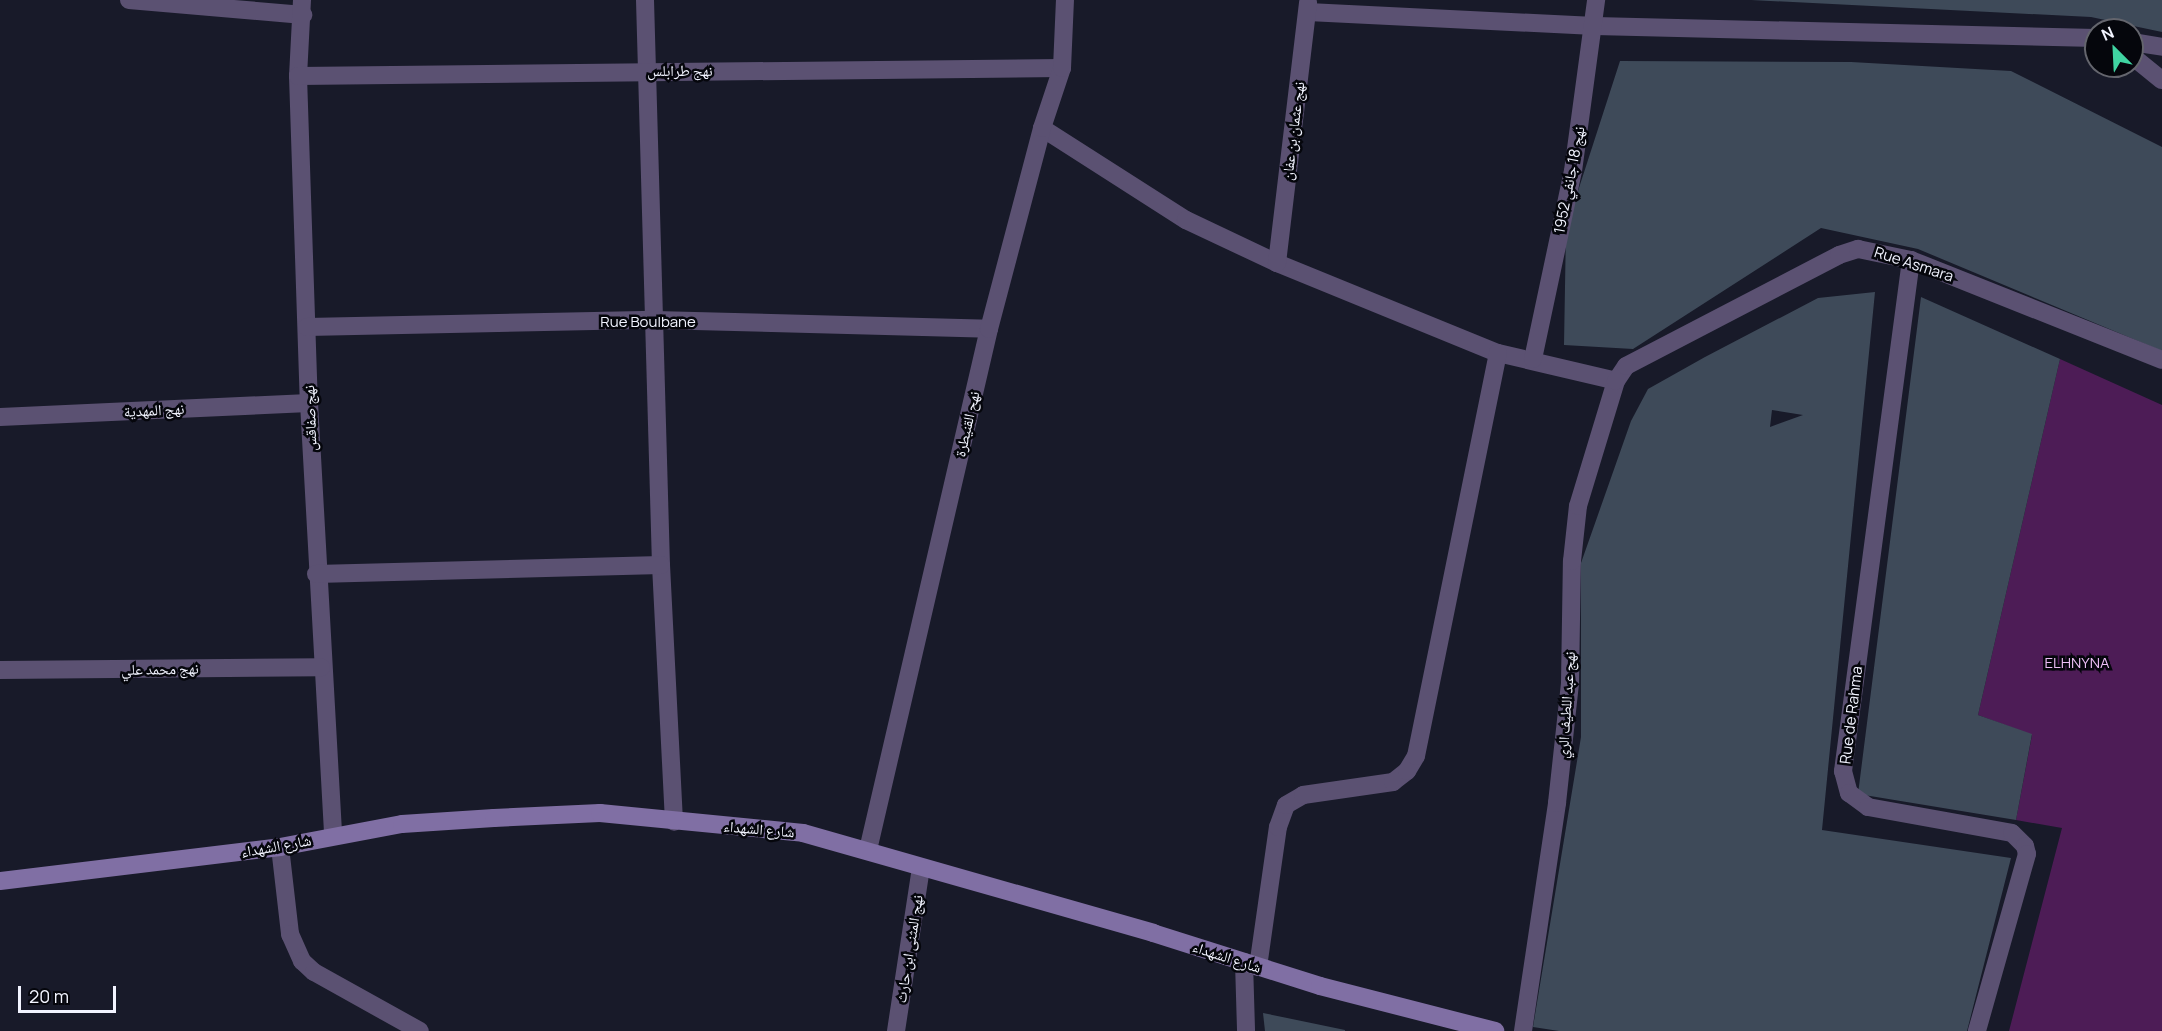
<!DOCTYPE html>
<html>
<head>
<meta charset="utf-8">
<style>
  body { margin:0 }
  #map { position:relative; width:2162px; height:1031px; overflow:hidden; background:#181a29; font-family:Manrope,"Noto Naskh Arabic",sans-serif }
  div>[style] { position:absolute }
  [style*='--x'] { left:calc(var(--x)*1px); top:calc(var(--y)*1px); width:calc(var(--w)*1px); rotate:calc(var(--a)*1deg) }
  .green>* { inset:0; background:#4d1c56 }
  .building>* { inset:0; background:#3e4a59 }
  .street>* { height:18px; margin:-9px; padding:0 9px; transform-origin:9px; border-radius:9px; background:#5b5172 }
  .secondary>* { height:18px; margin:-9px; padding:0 9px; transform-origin:9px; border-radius:9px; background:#806fa4 }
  span { translate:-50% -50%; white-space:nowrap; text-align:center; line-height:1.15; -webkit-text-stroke:5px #05060c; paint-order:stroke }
  .street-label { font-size:15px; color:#f2f4ff }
  .park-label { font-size:15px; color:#edbff6 }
  .north { position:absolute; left:2084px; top:18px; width:60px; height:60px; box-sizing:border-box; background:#05060c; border:2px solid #64656d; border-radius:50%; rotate:336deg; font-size:16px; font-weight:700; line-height:24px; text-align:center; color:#f2f4ff }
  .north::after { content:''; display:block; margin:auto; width:21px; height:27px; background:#40d4a2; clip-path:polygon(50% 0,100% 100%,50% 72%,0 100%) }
  .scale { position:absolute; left:18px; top:986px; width:98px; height:27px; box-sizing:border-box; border:3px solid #f2f4ff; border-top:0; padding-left:8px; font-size:18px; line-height:21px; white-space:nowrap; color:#f2f4ff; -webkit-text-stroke:4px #05060c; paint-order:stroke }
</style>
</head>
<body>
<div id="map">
  <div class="green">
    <i style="clip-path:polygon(2060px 359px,2162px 405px,2162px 1031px,2009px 1031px,2062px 828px,2016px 820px,2032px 735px,1978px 715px)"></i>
  </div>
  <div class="building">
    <i style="clip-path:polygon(1751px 0,2162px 0,2162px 32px,2091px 17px)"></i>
    <i style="clip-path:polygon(1620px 61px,1851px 62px,2011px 71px,2162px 147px,2162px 351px,1918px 249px,1821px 228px,1633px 349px,1564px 345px,1566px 228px)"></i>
    <i style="clip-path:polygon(evenodd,1875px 292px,1822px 830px,2011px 858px,1967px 1031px,1559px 1031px,1533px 1027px,1581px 737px,1581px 563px,1631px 421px,1648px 389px,1705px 357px,1818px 298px,1875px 292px,1772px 410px,1803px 415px,1770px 427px,1772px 410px)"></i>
    <i style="clip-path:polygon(1921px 297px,2060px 359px,1978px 715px,2032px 734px,2016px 820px,1858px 794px)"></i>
    <i style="clip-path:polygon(1263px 1013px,1345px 1030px,1345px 1031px,1265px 1031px)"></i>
  </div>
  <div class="street">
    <i style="--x:129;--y:0;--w:175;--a:4.9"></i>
    <i style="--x:302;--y:0;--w:76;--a:93"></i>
    <i style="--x:298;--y:76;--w:327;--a:88.1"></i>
    <i style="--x:309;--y:403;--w:433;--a:86.8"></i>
    <i style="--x:645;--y:0;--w:565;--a:88.38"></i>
    <i style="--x:661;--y:565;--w:257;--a:87.1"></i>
    <i style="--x:1308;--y:12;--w:287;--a:2.8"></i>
    <i style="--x:1595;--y:26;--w:501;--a:1.37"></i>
    <i style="--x:2132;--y:42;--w:30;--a:9"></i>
    <i style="--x:2132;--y:56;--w:38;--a:39"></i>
    <i style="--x:298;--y:76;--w:764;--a:-0.6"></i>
    <i style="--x:1042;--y:128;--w:171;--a:32.6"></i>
    <i style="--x:1186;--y:220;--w:101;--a:25.3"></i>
    <i style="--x:1277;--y:263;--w:239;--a:22.2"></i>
    <i style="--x:1498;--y:353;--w:121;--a:13.3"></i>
    <i style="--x:1911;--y:260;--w:516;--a:97.58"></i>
    <i style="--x:1843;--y:771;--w:23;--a:75"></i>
    <i style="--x:1849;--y:793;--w:24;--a:36"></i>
    <i style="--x:1868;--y:807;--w:146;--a:10.2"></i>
    <i style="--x:2012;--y:833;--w:18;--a:45"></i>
    <i style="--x:2025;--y:846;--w:8;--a:76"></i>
    <i style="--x:2027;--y:854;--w:184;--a:105.8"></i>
    <i style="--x:1277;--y:263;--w:262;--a:-83.2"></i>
    <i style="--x:307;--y:327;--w:348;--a:-1.2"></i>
    <i style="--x:655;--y:320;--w:334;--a:1.5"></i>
    <i style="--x:1533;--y:359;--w:192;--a:-78"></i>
    <i style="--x:1573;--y:171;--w:173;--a:-82.3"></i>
    <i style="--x:0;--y:417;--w:309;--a:-2.6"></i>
    <i style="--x:316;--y:574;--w:345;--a:-1.5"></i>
    <i style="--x:0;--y:670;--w:321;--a:-0.5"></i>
    <i style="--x:280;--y:847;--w:88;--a:83.4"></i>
    <i style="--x:290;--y:934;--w:30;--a:66"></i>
    <i style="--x:302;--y:961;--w:16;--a:43"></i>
    <i style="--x:314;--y:972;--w:121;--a:29.1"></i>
    <i style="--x:868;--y:850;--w:535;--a:-76.93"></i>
    <i style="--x:989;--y:329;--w:208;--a:-75.2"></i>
    <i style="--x:1042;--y:128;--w:63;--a:-71.6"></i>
    <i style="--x:1062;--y:68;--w:68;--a:-87.5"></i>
    <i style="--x:1244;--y:962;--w:69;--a:88.3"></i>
    <i style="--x:1258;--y:967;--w:141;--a:-81.9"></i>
    <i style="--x:1278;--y:827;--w:23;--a:-70"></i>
    <i style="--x:1286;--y:805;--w:20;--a:-30"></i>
    <i style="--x:1303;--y:795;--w:91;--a:-8.2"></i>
    <i style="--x:1393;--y:782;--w:18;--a:-38"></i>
    <i style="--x:1407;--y:771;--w:17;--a:-59"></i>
    <i style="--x:1416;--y:756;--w:411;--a:-78.5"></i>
    <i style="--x:896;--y:1031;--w:165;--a:-81.3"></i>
    <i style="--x:1523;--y:1031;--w:231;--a:-81.5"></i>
    <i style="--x:1557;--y:803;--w:121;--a:-83.8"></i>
    <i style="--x:1570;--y:683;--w:122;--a:-89.1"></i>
    <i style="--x:1572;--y:561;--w:55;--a:-83.8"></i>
    <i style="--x:1578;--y:506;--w:131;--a:-73.1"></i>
    <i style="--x:1616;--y:381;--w:18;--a:-56"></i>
    <i style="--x:1626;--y:366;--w:240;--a:-27.5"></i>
    <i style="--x:1839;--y:255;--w:20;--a:-18"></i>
    <i style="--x:1858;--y:249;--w:54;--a:11.7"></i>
    <i style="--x:1911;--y:260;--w:270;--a:21.7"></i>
  </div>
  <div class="secondary">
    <i style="--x:0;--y:881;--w:282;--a:-6.9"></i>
    <i style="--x:280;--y:847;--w:124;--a:-10.7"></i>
    <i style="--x:402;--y:824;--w:92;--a:-3.7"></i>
    <i style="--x:494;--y:818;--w:106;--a:-2.7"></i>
    <i style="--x:600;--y:813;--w:204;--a:5.6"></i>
    <i style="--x:803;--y:833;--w:364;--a:15.9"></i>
    <i style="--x:1153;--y:933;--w:175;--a:17.6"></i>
    <i style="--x:1320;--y:986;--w:181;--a:14.4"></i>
  </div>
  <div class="street-label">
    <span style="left:680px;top:71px">نهج طرابلس</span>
    <span style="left:1293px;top:131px;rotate:-83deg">نهج عثمان بن عفان</span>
    <span style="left:1569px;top:180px;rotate:-79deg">نهج 18 جانفي 1952</span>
    <span style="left:1914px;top:264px;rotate:18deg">Rue Asmara</span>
    <span style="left:648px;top:322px">Rue Boulbane</span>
    <span style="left:154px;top:410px;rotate:-3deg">نهج المهدية</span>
    <span style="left:310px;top:418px;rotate:-92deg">نهج صفاقس</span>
    <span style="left:967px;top:424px;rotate:-77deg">نهح القنيطرة</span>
    <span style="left:160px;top:669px;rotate:-1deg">نهج محمد علي</span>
    <span style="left:1566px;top:705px;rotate:-86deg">نهج عبد اللطيف الري</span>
    <span style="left:1851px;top:715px;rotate:-83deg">Rue de Rahma</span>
    <span style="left:759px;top:829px;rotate:5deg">شارع الشهداء</span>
    <span style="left:276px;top:846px;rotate:-10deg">شارع الشهداء</span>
    <span style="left:909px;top:949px;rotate:-81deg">نهج المثنى ابن حارث</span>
    <span style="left:1227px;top:957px;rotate:18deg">شارع الشهداء</span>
  </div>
  <div class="park-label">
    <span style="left:2077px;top:663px">ELHNYNA</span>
  </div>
  <div class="north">N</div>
  <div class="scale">20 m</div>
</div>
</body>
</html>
